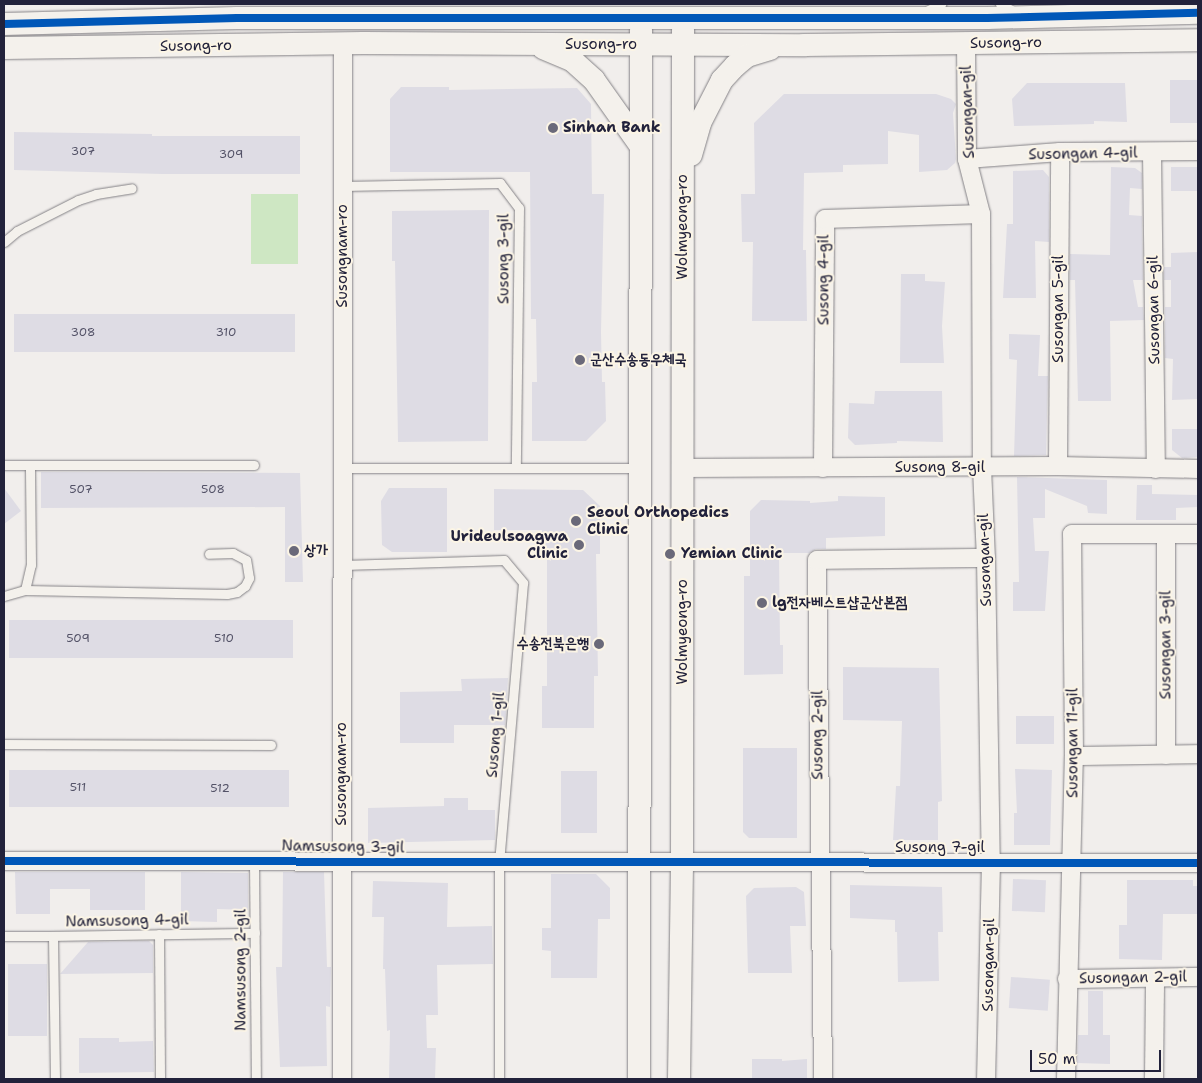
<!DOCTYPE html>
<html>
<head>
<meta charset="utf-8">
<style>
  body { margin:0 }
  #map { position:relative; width:1202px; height:1083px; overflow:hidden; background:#f1eeec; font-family:"Shantell Sans","Poor Story",sans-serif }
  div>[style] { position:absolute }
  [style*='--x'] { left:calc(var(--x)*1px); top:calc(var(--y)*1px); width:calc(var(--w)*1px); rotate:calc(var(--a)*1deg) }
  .green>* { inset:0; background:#cee7c3; transform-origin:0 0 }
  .building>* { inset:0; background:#dedce4; transform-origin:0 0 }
  .roads { filter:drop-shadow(0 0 1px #848286) drop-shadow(0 0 1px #848286) }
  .service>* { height:9px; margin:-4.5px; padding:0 4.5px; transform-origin:4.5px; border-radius:4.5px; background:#f4f1ec }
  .minor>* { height:18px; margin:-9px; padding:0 9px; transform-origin:9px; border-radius:9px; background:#f4f1ec }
  .tertiary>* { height:22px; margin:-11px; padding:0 11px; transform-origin:11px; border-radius:11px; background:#f4f1ec }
  .cycleway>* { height:8px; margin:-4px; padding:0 4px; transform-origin:4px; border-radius:4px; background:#0057b8 }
  .dots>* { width:14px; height:14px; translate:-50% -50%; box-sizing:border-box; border:2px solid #fcf5e5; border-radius:50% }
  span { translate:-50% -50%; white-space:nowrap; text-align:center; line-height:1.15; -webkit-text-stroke:4px #fcf5e5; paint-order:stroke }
  .number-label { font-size:12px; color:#535267 }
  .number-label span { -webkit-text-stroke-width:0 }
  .street-label { font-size:15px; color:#22223b }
  .poi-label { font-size:15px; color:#22223b; font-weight:700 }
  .left { translate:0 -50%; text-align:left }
  .right { translate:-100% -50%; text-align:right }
  .frame { position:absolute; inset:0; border:5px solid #22223b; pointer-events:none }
  .scale { position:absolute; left:1030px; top:1050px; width:131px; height:22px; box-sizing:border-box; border:2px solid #22223b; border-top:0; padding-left:6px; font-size:15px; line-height:18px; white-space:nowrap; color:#22223b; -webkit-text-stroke:4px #fcf5e5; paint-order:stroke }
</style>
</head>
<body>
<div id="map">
  <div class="green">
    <i style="left:251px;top:194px;width:47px;height:70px"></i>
  </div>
  <div class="building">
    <i style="left:1198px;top:80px;width:43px;height:28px;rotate:90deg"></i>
    <i style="clip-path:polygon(1027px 83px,1125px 83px,1127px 122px,1094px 121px,1094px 124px,1014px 126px,1012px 99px)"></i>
    <i style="clip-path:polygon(401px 87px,449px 87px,449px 90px,577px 88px,591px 104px,592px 194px,604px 194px,601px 332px,602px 382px,605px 382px,606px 421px,586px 441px,532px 441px,532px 382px,537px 382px,536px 319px,531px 319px,530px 172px,390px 172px,390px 99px)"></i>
    <i style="clip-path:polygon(784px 94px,936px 94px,951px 99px,956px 104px,953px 113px,956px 159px,955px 163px,947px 170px,919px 172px,919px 135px,888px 131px,888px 164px,843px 165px,843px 172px,804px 173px,803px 250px,806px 250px,807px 321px,752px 321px,753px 242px,742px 242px,741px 194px,755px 194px,754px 123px)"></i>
    <i style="clip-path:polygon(14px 132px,152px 134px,152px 136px,300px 136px,300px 174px,162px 174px,14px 170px)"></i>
    <i style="clip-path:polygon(1111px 167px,1135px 168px,1142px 173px,1142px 189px,1130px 188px,1129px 215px,1142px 216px,1143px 280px,1133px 280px,1138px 307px,1143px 307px,1144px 320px,1110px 321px,1111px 401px,1078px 401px,1075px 280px,1070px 280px,1070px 254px,1110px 255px)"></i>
    <i style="left:1171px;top:167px;width:27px;height:24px"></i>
    <i style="clip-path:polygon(1043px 170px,1049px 177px,1049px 242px,1035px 241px,1036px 298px,1003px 298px,1007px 224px,1013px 224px,1013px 171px)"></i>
    <i style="clip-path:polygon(489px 210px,488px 441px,398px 442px,395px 261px,392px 261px,392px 211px)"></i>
    <i style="clip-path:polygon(1198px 252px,1198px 399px,1172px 400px,1173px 359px,1165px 358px,1165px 307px,1171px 307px,1171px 280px,1164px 280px,1164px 267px,1171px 267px,1171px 253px)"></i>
    <i style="clip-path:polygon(901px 274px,925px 274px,925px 281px,945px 282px,942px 326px,944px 363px,900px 363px)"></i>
    <i style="left:14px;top:314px;width:281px;height:38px"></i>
    <i style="clip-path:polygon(1009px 334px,1040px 335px,1038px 376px,1048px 376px,1046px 455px,1014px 456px,1017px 360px,1009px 359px)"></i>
    <i style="clip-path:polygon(875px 391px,942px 391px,943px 442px,897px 441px,897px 443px,855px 445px,848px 438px,849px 403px,874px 404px)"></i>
    <i style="clip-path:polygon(1172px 429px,1198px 429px,1198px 457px,1182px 458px,1172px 450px)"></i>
    <i style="clip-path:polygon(41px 472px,300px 473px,303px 582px,285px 582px,285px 507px,41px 508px)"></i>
    <i style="clip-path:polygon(1017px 477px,1107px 480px,1107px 514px,1088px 513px,1087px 506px,1045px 489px,1045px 518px,1033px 518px,1035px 551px,1049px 551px,1045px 611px,1013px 611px,1013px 582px,1019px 582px)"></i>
    <i style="clip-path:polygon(1137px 485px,1152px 485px,1152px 494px,1198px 495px,1198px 507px,1176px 508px,1176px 520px,1136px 520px)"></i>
    <i style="clip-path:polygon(4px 488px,21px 511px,4px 524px)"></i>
    <i style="clip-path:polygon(389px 488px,447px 488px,447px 552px,392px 552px,382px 545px,381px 501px)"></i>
    <i style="clip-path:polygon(494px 489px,583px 490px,600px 506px,600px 554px,596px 554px,598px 676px,594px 676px,594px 728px,542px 728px,542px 686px,547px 686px,547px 554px,542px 554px,542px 530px,494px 530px)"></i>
    <i style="clip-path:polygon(838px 496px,885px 497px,885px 536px,826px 538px,826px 549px,816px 549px,809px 553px,779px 553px,780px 645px,783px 645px,783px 674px,744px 675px,744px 576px,750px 576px,750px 511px,761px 500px,810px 501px,810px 503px,838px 501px)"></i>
    <i style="left:9px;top:620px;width:284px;height:38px"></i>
    <i style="clip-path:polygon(843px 667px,939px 668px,942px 801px,938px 802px,938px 840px,893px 840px,896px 786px,900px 786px,902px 721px,843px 720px)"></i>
    <i style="clip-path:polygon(508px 678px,505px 725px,454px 725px,454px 743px,400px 743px,400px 692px,462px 691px,461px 679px)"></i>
    <i style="left:1016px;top:716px;width:38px;height:28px"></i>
    <i style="clip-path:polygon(743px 748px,797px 748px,797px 838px,749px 838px,743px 832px)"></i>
    <i style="clip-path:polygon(1015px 769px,1052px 770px,1050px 845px,1014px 845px,1014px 813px,1017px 813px)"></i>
    <i style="left:9px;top:770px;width:280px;height:37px"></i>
    <i style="left:561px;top:771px;width:36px;height:62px"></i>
    <i style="clip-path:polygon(444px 798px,468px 798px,468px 810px,495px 810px,495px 840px,368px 843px,368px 808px,444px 806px)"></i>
    <i style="clip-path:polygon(15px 872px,145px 872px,145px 910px,90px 910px,90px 889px,50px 889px,50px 914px,16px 914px)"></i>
    <i style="clip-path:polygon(181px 872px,248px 873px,248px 910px,217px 909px,217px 922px,181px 921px)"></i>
    <i style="clip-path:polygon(283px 872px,324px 872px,327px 967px,331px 967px,330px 1007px,326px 1006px,327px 1066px,280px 1067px,276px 967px,282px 967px)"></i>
    <i style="clip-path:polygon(551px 874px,596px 874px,610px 888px,610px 919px,598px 919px,597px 978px,551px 978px,551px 951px,542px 950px,542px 928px,551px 928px)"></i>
    <i style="left:1013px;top:879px;width:33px;height:32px;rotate:2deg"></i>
    <i style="clip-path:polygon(1127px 880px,1193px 880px,1193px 886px,1198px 886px,1198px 914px,1163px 914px,1162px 960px,1119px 959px,1119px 925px,1127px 925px)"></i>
    <i style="clip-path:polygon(373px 881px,448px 883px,447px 927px,492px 926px,493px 964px,437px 965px,438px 1015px,426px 1015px,427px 1048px,436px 1048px,435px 1079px,389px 1079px,390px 1030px,387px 1031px,385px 969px,383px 969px,384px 917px,372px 917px)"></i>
    <i style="clip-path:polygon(850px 885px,942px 887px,943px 932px,938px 932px,939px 981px,898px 982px,897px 932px,895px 932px,895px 920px,850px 918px)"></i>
    <i style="clip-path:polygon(796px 887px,804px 892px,806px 926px,790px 926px,792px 973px,748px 973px,746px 896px,754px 888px)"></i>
    <i style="clip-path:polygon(149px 941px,153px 945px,153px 973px,60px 974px,88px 942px)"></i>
    <i style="left:8px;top:964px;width:39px;height:72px"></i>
    <i style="left:1011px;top:977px;width:39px;height:31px;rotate:4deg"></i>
    <i style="clip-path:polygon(1088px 991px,1103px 991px,1103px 1035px,1110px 1035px,1110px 1064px,1077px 1063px,1078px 1035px,1088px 1035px)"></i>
    <i style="clip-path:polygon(79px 1038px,119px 1038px,119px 1042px,153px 1041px,154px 1072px,79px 1073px)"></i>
    <i style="clip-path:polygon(752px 1059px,782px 1059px,782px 1061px,807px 1059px,807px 1079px,752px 1079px)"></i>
  </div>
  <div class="roads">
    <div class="service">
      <i style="--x:1000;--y:4;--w:15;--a:28"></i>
      <i style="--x:926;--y:11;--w:17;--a:-25"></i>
      <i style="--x:343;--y:186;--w:157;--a:-1.1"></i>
      <i style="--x:500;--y:183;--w:31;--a:53"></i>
      <i style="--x:519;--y:208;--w:259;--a:90.7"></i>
      <i style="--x:4;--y:242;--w:17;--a:-40"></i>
      <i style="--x:17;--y:231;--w:68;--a:-26.9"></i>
      <i style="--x:78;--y:200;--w:19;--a:-18"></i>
      <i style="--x:96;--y:194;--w:36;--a:-9"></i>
      <i style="--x:4;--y:465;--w:250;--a:0"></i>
      <i style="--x:343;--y:468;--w:296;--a:0"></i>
      <i style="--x:343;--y:565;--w:161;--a:-1.8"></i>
      <i style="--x:504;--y:560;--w:30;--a:50"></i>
      <i style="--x:523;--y:583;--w:281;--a:94.9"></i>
      <i style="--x:499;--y:863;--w:216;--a:90"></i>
      <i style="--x:25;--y:590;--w:26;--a:-77"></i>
      <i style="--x:31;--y:565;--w:100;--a:-90.6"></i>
      <i style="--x:4;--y:596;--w:22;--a:-16"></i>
      <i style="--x:25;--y:590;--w:202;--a:1.1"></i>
      <i style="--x:227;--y:594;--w:10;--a:-11"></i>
      <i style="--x:237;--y:592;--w:10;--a:-37"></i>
      <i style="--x:245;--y:586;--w:9;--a:-63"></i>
      <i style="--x:249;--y:578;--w:18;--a:-99"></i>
      <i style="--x:246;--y:560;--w:15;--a:-152"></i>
      <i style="--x:233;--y:553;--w:24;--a:178"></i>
      <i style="--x:4;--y:744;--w:267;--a:0.2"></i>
      <i style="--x:254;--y:861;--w:218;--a:89.5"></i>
      <i style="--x:159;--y:934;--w:145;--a:89.6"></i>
      <i style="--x:4;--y:936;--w:49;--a:0"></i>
      <i style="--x:55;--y:1079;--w:143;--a:-90.8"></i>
      <i style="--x:53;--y:936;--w:202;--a:-0.9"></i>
    </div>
    <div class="minor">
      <i style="--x:966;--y:43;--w:116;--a:89.5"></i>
      <i style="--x:967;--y:159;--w:57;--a:75.7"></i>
      <i style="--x:981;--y:214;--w:254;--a:89.8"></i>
      <i style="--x:982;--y:468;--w:90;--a:87.5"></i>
      <i style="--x:986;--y:558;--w:304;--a:89.1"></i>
      <i style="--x:991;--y:862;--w:217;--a:91.3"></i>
      <i style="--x:1152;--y:152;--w:317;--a:89.3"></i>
      <i style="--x:967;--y:159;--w:93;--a:-4.3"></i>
      <i style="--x:1060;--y:152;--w:138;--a:-0.4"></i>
      <i style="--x:1058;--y:466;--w:314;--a:-89.6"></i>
      <i style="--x:683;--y:468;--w:375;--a:-0.3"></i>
      <i style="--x:1058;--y:466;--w:140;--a:1.2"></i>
      <i style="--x:823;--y:468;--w:249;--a:-89.5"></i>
      <i style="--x:825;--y:219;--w:156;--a:-1.8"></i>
      <i style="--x:1166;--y:755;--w:221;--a:-90"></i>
      <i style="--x:1074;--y:756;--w:124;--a:-0.9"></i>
      <i style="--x:4;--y:861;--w:1194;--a:0.1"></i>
      <i style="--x:1067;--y:979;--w:131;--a:-0.9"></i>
      <i style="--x:342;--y:1079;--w:1036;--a:-89.94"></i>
      <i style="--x:823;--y:1079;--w:519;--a:-90.66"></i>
      <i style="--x:817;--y:560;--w:169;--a:-0.7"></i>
      <i style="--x:1066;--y:1079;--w:323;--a:-88.6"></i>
      <i style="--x:1074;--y:756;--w:222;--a:-90.5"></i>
      <i style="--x:1072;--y:534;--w:126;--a:0"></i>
      <i style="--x:1154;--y:1079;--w:101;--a:-89.4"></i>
    </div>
    <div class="tertiary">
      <i style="--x:4;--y:24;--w:233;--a:-1.5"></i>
      <i style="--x:237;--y:18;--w:750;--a:0"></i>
      <i style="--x:987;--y:18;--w:211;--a:-1.4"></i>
      <i style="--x:4;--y:48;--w:359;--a:-0.8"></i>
      <i style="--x:363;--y:43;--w:441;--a:0.3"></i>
      <i style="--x:804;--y:45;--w:394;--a:-0.7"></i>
      <i style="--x:543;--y:48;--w:33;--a:23"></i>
      <i style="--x:573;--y:61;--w:28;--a:42"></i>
      <i style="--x:594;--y:80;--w:80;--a:54.7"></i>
      <i style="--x:691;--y:155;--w:33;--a:-74"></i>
      <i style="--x:700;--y:123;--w:48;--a:-62.9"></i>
      <i style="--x:722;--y:80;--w:19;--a:-47"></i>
      <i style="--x:735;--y:66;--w:16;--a:-40"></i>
      <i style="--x:747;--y:56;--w:24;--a:-17"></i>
      <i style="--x:639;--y:1079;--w:1049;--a:-89.89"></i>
      <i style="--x:679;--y:1079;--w:218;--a:-89.2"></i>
      <i style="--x:682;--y:861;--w:831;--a:-89.93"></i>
    </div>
  </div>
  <div class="cycleway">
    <i style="--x:4;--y:24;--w:233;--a:-1.5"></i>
    <i style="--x:237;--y:18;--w:750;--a:0"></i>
    <i style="--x:987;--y:18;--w:211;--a:-1.4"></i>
    <i style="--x:4;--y:861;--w:1194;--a:0.1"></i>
  </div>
  <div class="dots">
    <i style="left:553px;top:128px;background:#6a6979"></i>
    <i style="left:580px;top:360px;background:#6a6979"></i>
    <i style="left:576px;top:521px;background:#6a6979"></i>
    <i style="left:579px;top:545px;background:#6a6979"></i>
    <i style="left:294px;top:551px;background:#6a6979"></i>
    <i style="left:670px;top:554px;background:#6a6979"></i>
    <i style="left:762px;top:603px;background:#6a6979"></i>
    <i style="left:599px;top:644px;background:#6a6979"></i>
  </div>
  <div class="number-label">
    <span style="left:83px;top:152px">307</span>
    <span style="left:231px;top:155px">309</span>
    <span style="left:83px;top:333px">308</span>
    <span style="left:226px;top:333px">310</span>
    <span style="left:81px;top:490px">507</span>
    <span style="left:213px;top:490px">508</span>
    <span style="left:78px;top:639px">509</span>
    <span style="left:224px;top:639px">510</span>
    <span style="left:78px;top:788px">511</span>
    <span style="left:220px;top:789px">512</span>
  </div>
  <div class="street-label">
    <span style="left:1006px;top:43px;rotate:-1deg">Susong-ro</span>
    <span style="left:601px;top:45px">Susong-ro</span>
    <span style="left:196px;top:46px;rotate:-1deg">Susong-ro</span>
    <span style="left:968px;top:112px;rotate:-92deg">Susongan-gil</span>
    <span style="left:1083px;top:154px;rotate:-1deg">Susongan 4-gil</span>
    <span style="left:683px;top:227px;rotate:-90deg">Wolmyeong-ro</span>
    <span style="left:343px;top:256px;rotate:-90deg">Susongnam-ro</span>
    <span style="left:504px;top:259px;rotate:-90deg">Susong 3-gil</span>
    <span style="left:824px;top:280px;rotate:-90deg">Susong 4-gil</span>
    <span style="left:1059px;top:309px;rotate:-90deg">Susongan 5-gil</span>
    <span style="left:1154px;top:310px;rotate:-91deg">Susongan 6-gil</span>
    <span style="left:940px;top:468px">Susong 8-gil</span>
    <span style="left:985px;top:560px;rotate:-92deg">Susongan-gil</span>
    <span style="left:683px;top:632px;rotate:-90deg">Wolmyeong-ro</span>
    <span style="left:1166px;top:645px;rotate:-90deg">Susongan 3-gil</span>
    <span style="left:496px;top:735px;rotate:-85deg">Susong 1-gil</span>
    <span style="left:818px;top:735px;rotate:-90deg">Susong 2-gil</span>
    <span style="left:1073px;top:743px;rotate:-90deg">Susongan 11-gil</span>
    <span style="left:342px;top:774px;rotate:-90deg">Susongnam-ro</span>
    <span style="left:343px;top:847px;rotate:1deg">Namsusong 3-gil</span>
    <span style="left:940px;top:848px">Susong 7-gil</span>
    <span style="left:127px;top:921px;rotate:-1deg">Namsusong 4-gil</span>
    <span style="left:989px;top:965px;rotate:-89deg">Susongan-gil</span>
    <span style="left:241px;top:970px;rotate:-90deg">Namsusong 2-gil</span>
    <span style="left:1133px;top:978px;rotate:-1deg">Susongan 2-gil</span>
  </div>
  <div class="poi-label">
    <span class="left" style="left:563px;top:128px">Sinhan Bank</span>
    <span class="left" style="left:590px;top:360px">군산수송동우체국</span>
    <span class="left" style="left:587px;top:521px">Seoul Orthopedics<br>Clinic</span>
    <span class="right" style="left:568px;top:545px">Urideulsoagwa<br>Clinic</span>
    <span class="left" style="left:304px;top:551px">상가</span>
    <span class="left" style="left:681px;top:554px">Yemian Clinic</span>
    <span class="left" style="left:772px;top:603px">lg전자베스트샵군산본점</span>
    <span class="right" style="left:589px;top:644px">수송전북은행</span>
  </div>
  <div class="frame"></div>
  <div class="scale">50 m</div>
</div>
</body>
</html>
